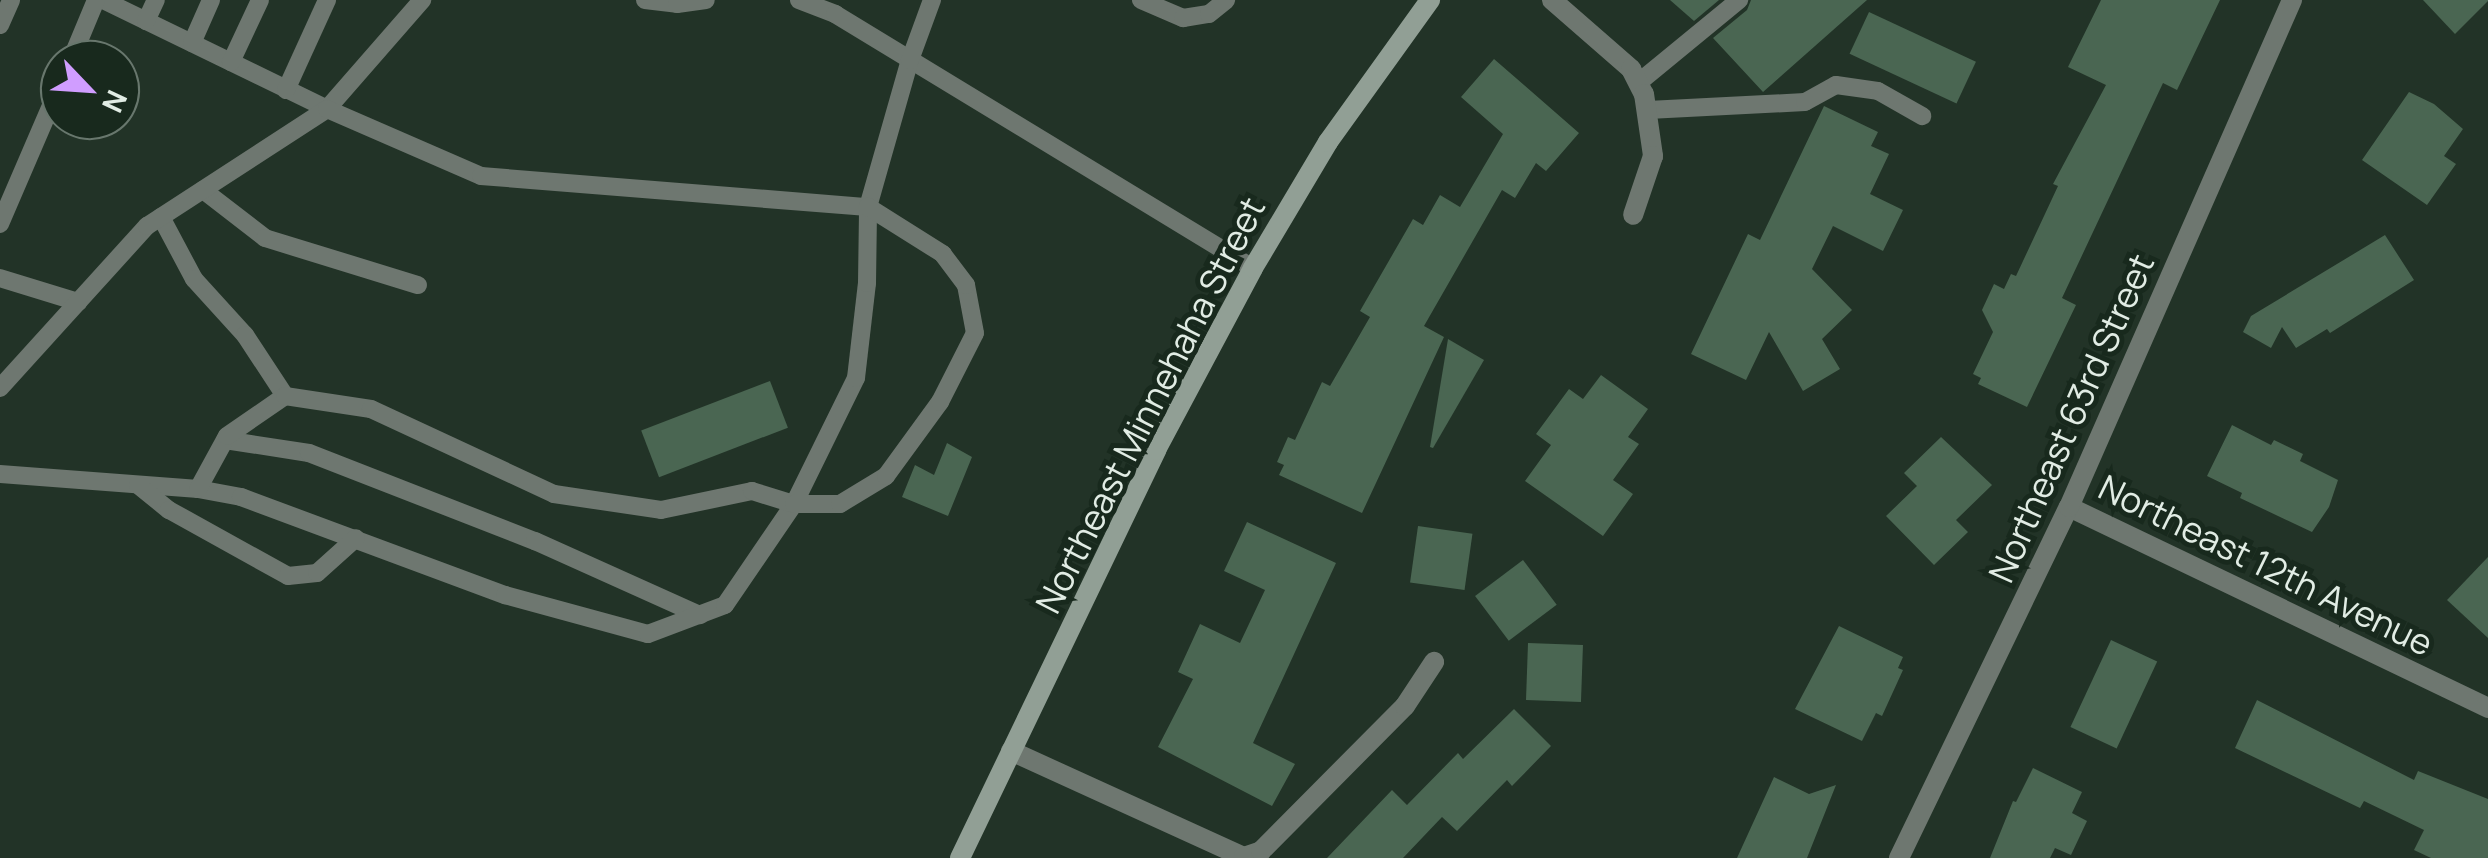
<!DOCTYPE html>
<html>
<head>
<meta charset="utf-8">
<style>
  body { margin:0 }
  #map { position:relative; width:2488px; height:858px; overflow:hidden; background:#223327; font-family:Manrope,sans-serif }
  div>[style] { position:absolute }
  [style*='--x'] { left:calc(var(--x)*1px); top:calc(var(--y)*1px); width:calc(var(--w)*1px); rotate:calc(var(--a)*1deg) }
  .building>* { inset:0; background:#4a6652; transform-origin:0 0 }
  .lane>* { height:18px; margin:-9px; padding:0 9px; transform-origin:9px; border-radius:9px; background:#6e7770 }
  .street>* { height:20px; margin:-10px; padding:0 10px; transform-origin:10px; border-radius:10px; background:#6e7770 }
  .secondary>* { height:20px; margin:-10px; padding:0 10px; transform-origin:10px; border-radius:10px; background:#919f95 }
  span { translate:-50% -50%; white-space:nowrap; text-align:center; line-height:1.15; -webkit-text-stroke:10px #18291d; paint-order:stroke }
  .street-label { font-size:35px; color:#e1ece4 }
  .north { position:absolute; left:40px; top:40px; width:100px; height:100px; box-sizing:border-box; background:#18291d; border:2px solid #68776d; border-radius:50%; rotate:115deg; font-size:28px; font-weight:700; line-height:40px; text-align:center; color:#e1ece4 }
  .north::after { content:''; display:block; margin:auto; width:35px; height:45px; background:#d09dff; clip-path:polygon(50% 0,100% 100%,50% 72%,0 100%) }
</style>
</head>
<body>
<div id="map">
  <div class="building">
    <i style="clip-path:polygon(1670px 0,1719px 0,1694px 21px)"></i>
    <i style="clip-path:polygon(1751px 0,1867px 0,1763px 92px,1713px 38px,1747px 10px)"></i>
    <i style="clip-path:polygon(2101px 0,2220px 0,2177px 90px,2163px 83px,2062px 298px,2076px 305px,2027px 407px,1978px 384px,1981px 378px,1973px 374px,1993px 332px,1982px 310px,1994px 284px,2004px 289px,2011px 274px,2016px 276px,2058px 186px,2053px 184px,2106px 85px,2068px 67px)"></i>
    <i style="clip-path:polygon(2423px 0,2488px 0,2488px 1px,2455px 34px)"></i>
    <i style="left:1869px;top:12px;width:118px;height:46px;rotate:25deg"></i>
    <i style="clip-path:polygon(1494px 59px,1579px 133px,1546px 171px,1536px 163px,1515px 198px,1502px 190px,1424px 326px,1444px 337px,1362px 513px,1279px 475px,1284px 465px,1277px 462px,1288px 437px,1295px 440px,1322px 382px,1330px 386px,1370px 317px,1360px 311px,1413px 219px,1423px 225px,1440px 195px,1460px 207px,1503px 134px,1461px 97px)"></i>
    <i style="clip-path:polygon(2409px 92px,2434px 104px,2463px 129px,2444px 156px,2456px 164px,2427px 205px,2362px 160px)"></i>
    <i style="clip-path:polygon(1824px 106px,1878px 132px,1871px 146px,1889px 154px,1870px 194px,1903px 210px,1883px 251px,1833px 226px,1812px 269px,1852px 310px,1822px 339px,1840px 369px,1803px 391px,1769px 332px,1746px 380px,1691px 354px,1748px 234px,1760px 240px)"></i>
    <i style="clip-path:polygon(2385px 235px,2414px 280px,2330px 333px,2327px 329px,2296px 348px,2282px 327px,2271px 348px,2243px 332px,2251px 316px)"></i>
    <i style="clip-path:polygon(1448px 339px,1484px 360px,1433px 448px,1430px 447px)"></i>
    <i style="clip-path:polygon(1601px 375px,1648px 409px,1628px 437px,1639px 444px,1613px 480px,1633px 494px,1603px 536px,1525px 481px,1551px 445px,1536px 434px,1569px 389px,1583px 399px)"></i>
    <i style="left:770px;top:381px;width:50px;height:138px;rotate:69deg"></i>
    <i style="clip-path:polygon(2232px 425px,2271px 445px,2274px 440px,2303px 454px,2300px 461px,2338px 480px,2329px 507px,2312px 532px,2240px 498px,2242px 493px,2207px 476px)"></i>
    <i style="clip-path:polygon(1941px 437px,1992px 485px,1956px 520px,1968px 532px,1934px 565px,1886px 516px,1917px 486px,1904px 473px)"></i>
    <i style="clip-path:polygon(947px 443px,972px 457px,948px 516px,902px 497px,915px 465px,934px 475px)"></i>
    <i style="clip-path:polygon(1247px 522px,1336px 563px,1253px 743px,1295px 764px,1272px 806px,1158px 747px,1193px 679px,1178px 672px,1200px 624px,1240px 643px,1265px 590px,1224px 571px)"></i>
    <i style="left:1418px;top:526px;width:55px;height:57px;rotate:8deg"></i>
    <i style="clip-path:polygon(2488px 557px,2488px 638px,2447px 600px)"></i>
    <i style="left:1523px;top:560px;width:56px;height:60px;rotate:53deg"></i>
    <i style="clip-path:polygon(1839px 626px,1903px 657px,1898px 668px,1903px 670px,1882px 716px,1876px 713px,1862px 741px,1795px 709px)"></i>
    <i style="left:2111px;top:640px;width:51px;height:96px;rotate:25deg"></i>
    <i style="left:1528px;top:643px;width:55px;height:57px;rotate:2deg"></i>
    <i style="clip-path:polygon(2257px 700px,2414px 780px,2418px 771px,2488px 799px,2488px 858px,2431px 858px,2414px 850px,2424px 830px,2364px 801px,2360px 808px,2235px 748px)"></i>
    <i style="clip-path:polygon(1514px 709px,1551px 746px,1512px 786px,1507px 780px,1457px 831px,1442px 817px,1403px 858px,1327px 858px,1392px 790px,1407px 805px,1458px 753px,1463px 759px)"></i>
    <i style="clip-path:polygon(2033px 768px,2082px 792px,2072px 813px,2087px 821px,2071px 855px,2055px 848px,2050px 858px,1990px 858px,2013px 801px,2016px 802px)"></i>
    <i style="clip-path:polygon(1774px 777px,1809px 794px,1836px 785px,1807px 858px,1737px 858px)"></i>
  </div>
  <div class="lane">
    <i style="--x:103;--y:0;--w:249;--a:25.9"></i>
    <i style="--x:327;--y:109;--w:145;--a:-48.9"></i>
    <i style="--x:645;--y:0;--w:32;--a:7"></i>
    <i style="--x:677;--y:4;--w:29;--a:-8"></i>
    <i style="--x:799;--y:0;--w:39;--a:21"></i>
    <i style="--x:835;--y:14;--w:489;--a:31.3"></i>
    <i style="--x:1141;--y:0;--w:46;--a:23.2"></i>
    <i style="--x:1183;--y:18;--w:26;--a:-9"></i>
    <i style="--x:1209;--y:14;--w:22;--a:-39"></i>
    <i style="--x:146;--y:21;--w:23;--a:-65"></i>
    <i style="--x:0;--y:25;--w:27;--a:-66"></i>
    <i style="--x:192;--y:43;--w:47;--a:-66.2"></i>
    <i style="--x:71;--y:60;--w:65;--a:-67.4"></i>
    <i style="--x:231;--y:62;--w:68;--a:-64.9"></i>
    <i style="--x:1638;--y:83;--w:131;--a:-39.4"></i>
    <i style="--x:286;--y:90;--w:99;--a:-65.5"></i>
    <i style="--x:1648;--y:110;--w:157;--a:-2.9"></i>
    <i style="--x:1805;--y:102;--w:35;--a:-29"></i>
    <i style="--x:1836;--y:85;--w:42;--a:8.1"></i>
    <i style="--x:1878;--y:91;--w:51;--a:29.6"></i>
    <i style="--x:203;--y:190;--w:78;--a:37.7"></i>
    <i style="--x:265;--y:238;--w:160;--a:17.1"></i>
    <i style="--x:161;--y:217;--w:70;--a:62"></i>
    <i style="--x:194;--y:279;--w:76;--a:47.7"></i>
    <i style="--x:245;--y:335;--w:73;--a:56.7"></i>
    <i style="--x:0;--y:224;--w:151;--a:-66.7"></i>
    <i style="--x:0;--y:278;--w:82;--a:17.1"></i>
    <i style="--x:0;--y:388;--w:219;--a:-47.8"></i>
    <i style="--x:147;--y:226;--w:215;--a:-33"></i>
    <i style="--x:327;--y:109;--w:168;--a:23.5"></i>
    <i style="--x:481;--y:176;--w:388;--a:4.6"></i>
    <i style="--x:868;--y:207;--w:153;--a:-74.1"></i>
    <i style="--x:910;--y:60;--w:64;--a:-69.9"></i>
    <i style="--x:225;--y:440;--w:85;--a:8.8"></i>
    <i style="--x:309;--y:453;--w:243;--a:21.3"></i>
    <i style="--x:535;--y:541;--w:181;--a:24.2"></i>
    <i style="--x:0;--y:474;--w:199;--a:4.3"></i>
    <i style="--x:198;--y:489;--w:44;--a:10.5"></i>
    <i style="--x:241;--y:497;--w:282;--a:20.4"></i>
    <i style="--x:505;--y:595;--w:148;--a:15.3"></i>
    <i style="--x:648;--y:634;--w:82;--a:-20.6"></i>
    <i style="--x:725;--y:605;--w:122;--a:-55.7"></i>
    <i style="--x:794;--y:504;--w:140;--a:-63.8"></i>
    <i style="--x:856;--y:378;--w:96;--a:-83.4"></i>
    <i style="--x:867;--y:283;--w:76;--a:-89.2"></i>
    <i style="--x:138;--y:485;--w:40;--a:39"></i>
    <i style="--x:169;--y:510;--w:136;--a:29"></i>
    <i style="--x:288;--y:576;--w:29;--a:-6"></i>
    <i style="--x:317;--y:573;--w:52;--a:-41.9"></i>
    <i style="--x:198;--y:489;--w:60;--a:-61.3"></i>
    <i style="--x:227;--y:436;--w:70;--a:-34.6"></i>
    <i style="--x:285;--y:396;--w:87;--a:8.6"></i>
    <i style="--x:371;--y:409;--w:202;--a:24.9"></i>
    <i style="--x:554;--y:494;--w:108;--a:8.5"></i>
    <i style="--x:661;--y:510;--w:93;--a:-11.8"></i>
    <i style="--x:752;--y:491;--w:44;--a:17.2"></i>
    <i style="--x:794;--y:504;--w:46;--a:0"></i>
    <i style="--x:840;--y:504;--w:54;--a:-31.3"></i>
    <i style="--x:886;--y:476;--w:92;--a:-53.9"></i>
    <i style="--x:940;--y:402;--w:77;--a:-63.1"></i>
    <i style="--x:975;--y:333;--w:49;--a:-100.6"></i>
    <i style="--x:966;--y:285;--w:39;--a:-127"></i>
    <i style="--x:943;--y:254;--w:89;--a:-147.9"></i>
  </div>
  <div class="street">
    <i style="--x:1552;--y:0;--w:105;--a:41.1"></i>
    <i style="--x:1631;--y:69;--w:28;--a:63"></i>
    <i style="--x:1644;--y:94;--w:63;--a:81.7"></i>
    <i style="--x:1653;--y:156;--w:62;--a:108.7"></i>
    <i style="--x:2069;--y:507;--w:465;--a:25.6"></i>
    <i style="--x:1011;--y:751;--w:256;--a:24.5"></i>
    <i style="--x:1244;--y:857;--w:18;--a:-19"></i>
    <i style="--x:1261;--y:851;--w:204;--a:-45.2"></i>
    <i style="--x:1405;--y:706;--w:53;--a:-56.6"></i>
    <i style="--x:1899;--y:858;--w:390;--a:-64.2"></i>
    <i style="--x:2069;--y:507;--w:554;--a:-66.26"></i>
  </div>
  <div class="secondary">
    <i style="--x:960;--y:858;--w:453;--a:-64.3"></i>
    <i style="--x:1156;--y:450;--w:206;--a:-61.9"></i>
    <i style="--x:1253;--y:268;--w:147;--a:-59.2"></i>
    <i style="--x:1328;--y:142;--w:175;--a:-54.3"></i>
  </div>
  <div class="street-label">
    <span style="left:1150px;top:405px;rotate:-63deg">Northeast Minnehaha Street</span>
    <span style="left:2071px;top:418px;rotate:-66deg">Northeast 63rd Street</span>
    <span style="left:2266px;top:565px;rotate:26deg">Northeast 12th Avenue</span>
  </div>
  <div class="north">N</div>
</div>
</body>
</html>
